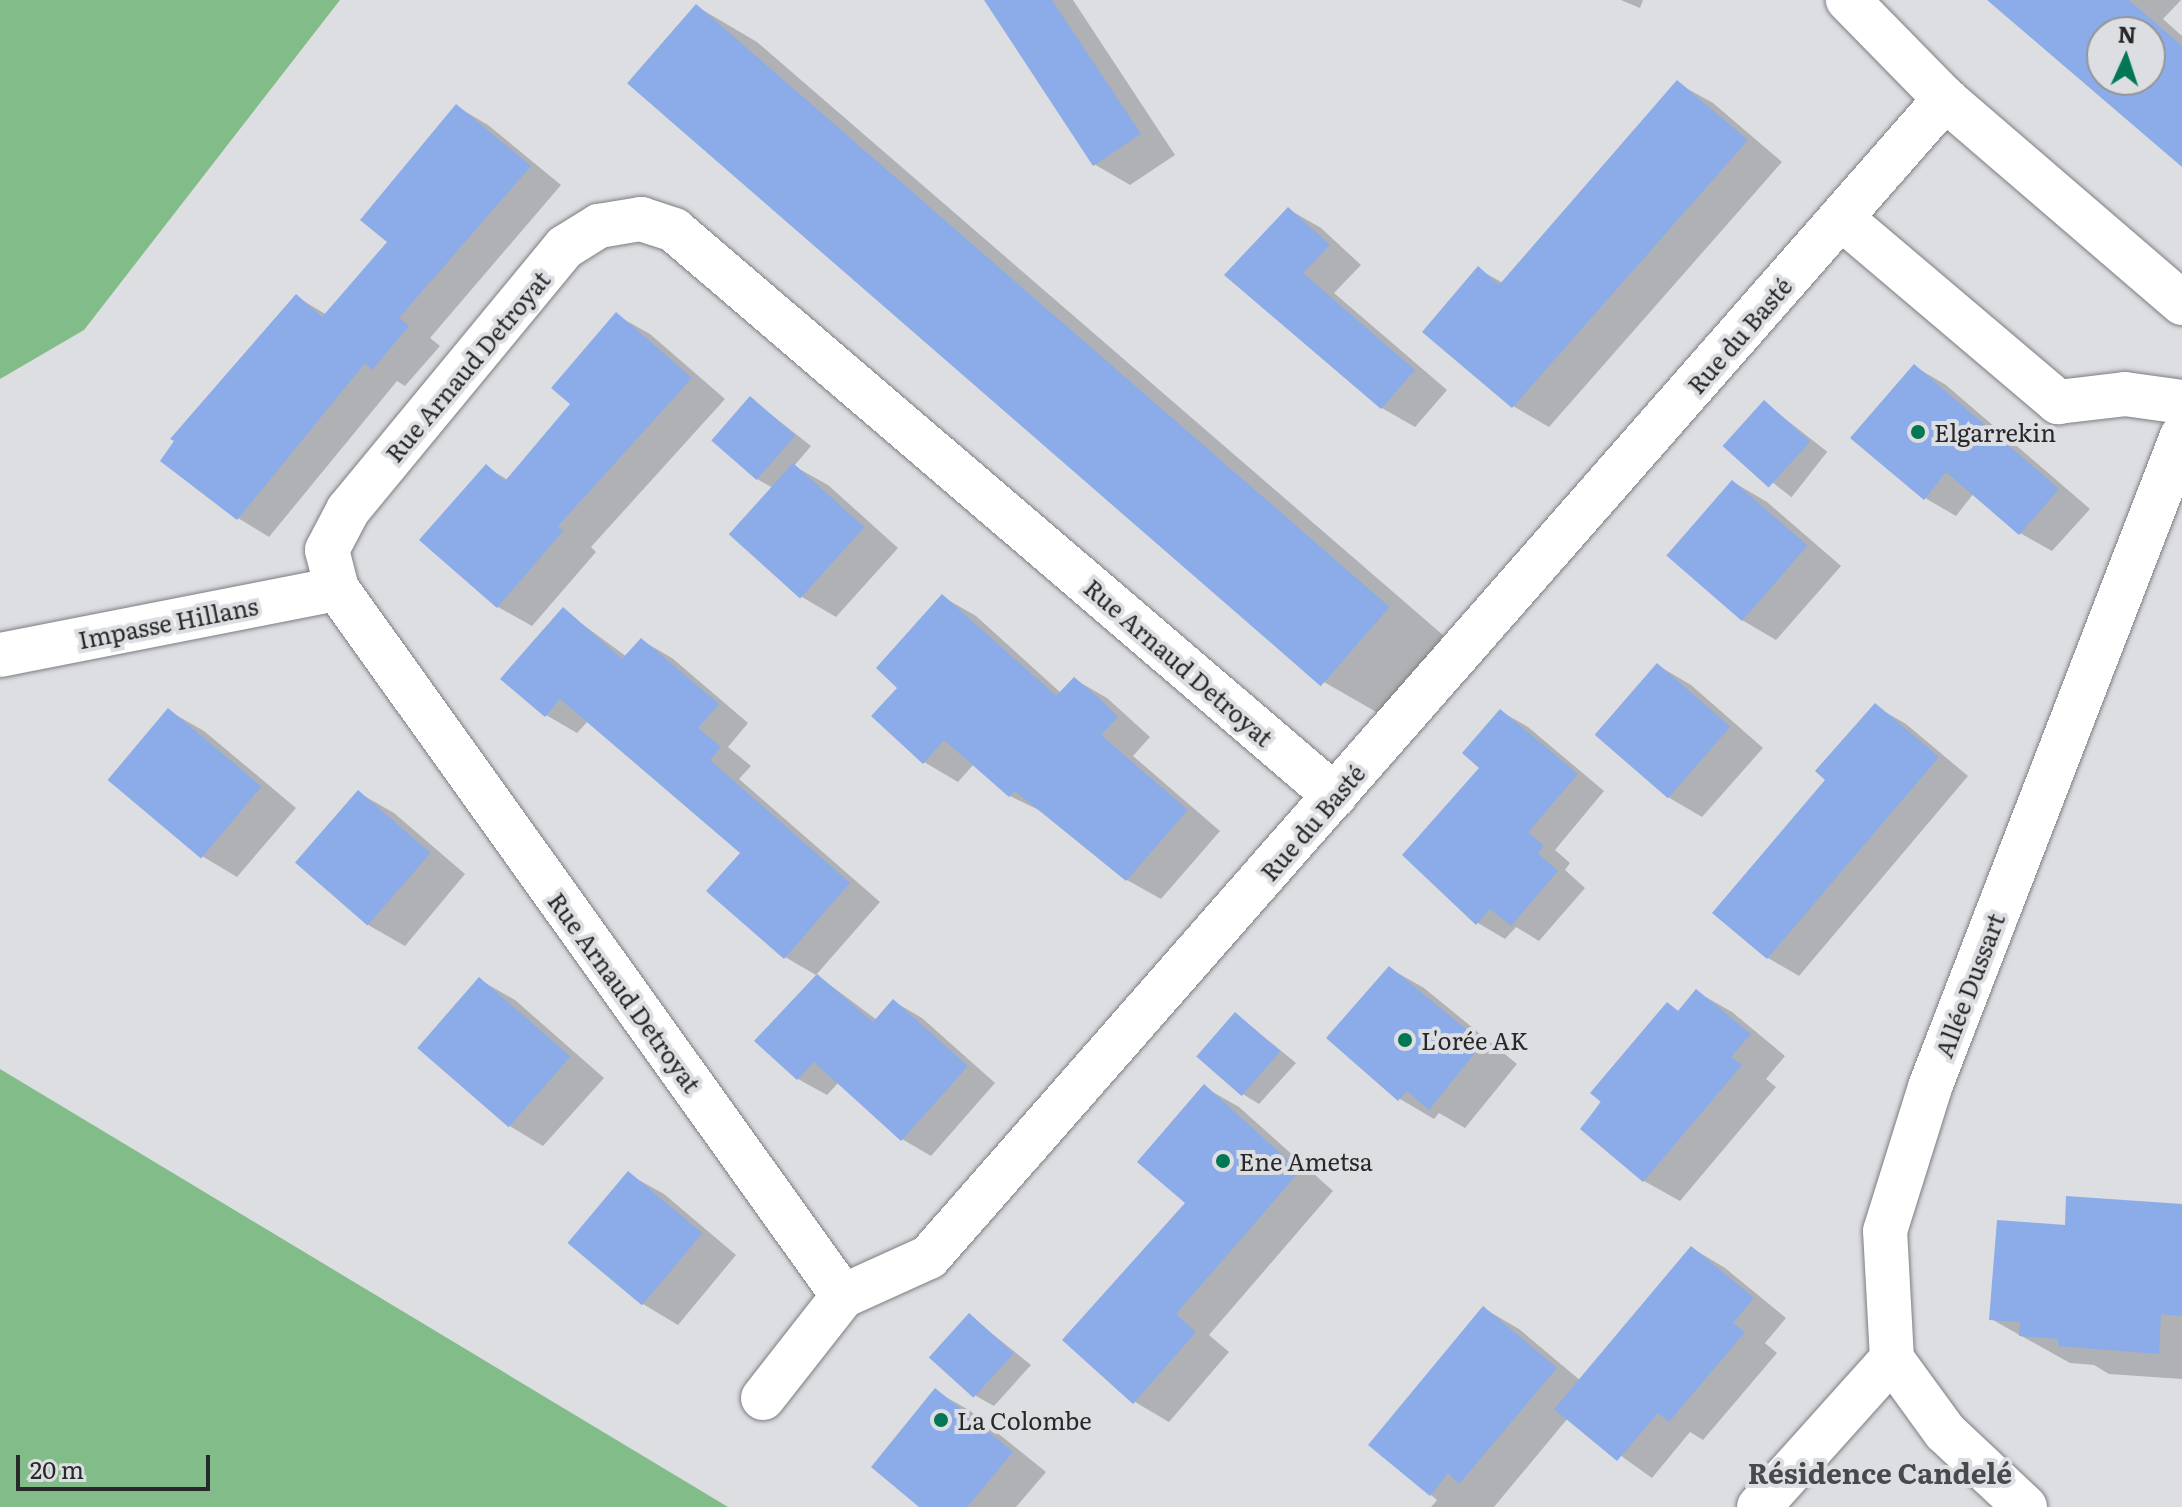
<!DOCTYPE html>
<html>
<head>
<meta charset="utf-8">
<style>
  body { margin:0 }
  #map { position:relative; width:2182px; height:1507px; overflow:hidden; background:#dcdee2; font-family:Literata,serif }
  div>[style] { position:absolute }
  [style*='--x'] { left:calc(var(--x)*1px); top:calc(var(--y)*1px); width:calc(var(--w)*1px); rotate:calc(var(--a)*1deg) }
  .forest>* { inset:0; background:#82bc89 }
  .shadow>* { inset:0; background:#0003; transform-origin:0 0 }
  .building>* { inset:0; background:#8bace8; transform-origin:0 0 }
  .roads { filter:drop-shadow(0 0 2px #7c7e81) drop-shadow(0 0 2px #7c7e81) }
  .street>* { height:44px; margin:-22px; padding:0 22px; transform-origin:22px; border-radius:22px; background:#fff }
  .dots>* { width:22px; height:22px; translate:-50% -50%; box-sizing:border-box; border:4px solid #dcdee2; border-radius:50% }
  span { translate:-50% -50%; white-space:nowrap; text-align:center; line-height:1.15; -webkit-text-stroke:8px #dcdee2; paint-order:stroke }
  .street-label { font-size:24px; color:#272829 }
  .poi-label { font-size:24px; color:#272829 }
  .left { translate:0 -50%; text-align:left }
  .quarter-label { font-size:28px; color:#48494c; font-weight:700 }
  .north { position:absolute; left:2086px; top:16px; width:80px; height:80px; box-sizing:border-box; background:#dcdee2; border:2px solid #949598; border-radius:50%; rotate:3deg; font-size:22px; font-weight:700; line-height:32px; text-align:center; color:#272829 }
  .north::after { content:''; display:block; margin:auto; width:28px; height:36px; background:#017753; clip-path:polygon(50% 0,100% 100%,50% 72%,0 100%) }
  .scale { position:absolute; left:16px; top:1455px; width:194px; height:36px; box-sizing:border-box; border:4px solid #272829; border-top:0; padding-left:10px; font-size:24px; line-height:28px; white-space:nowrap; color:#272829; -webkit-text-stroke:6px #dcdee2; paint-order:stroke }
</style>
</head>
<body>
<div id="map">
  <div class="forest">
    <i style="clip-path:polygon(0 0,340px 0,84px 330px,0 379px)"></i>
    <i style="clip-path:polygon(0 1069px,728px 1507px,0 1507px)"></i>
  </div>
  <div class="shadow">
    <i style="clip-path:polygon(987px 0,1073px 0,1175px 155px,1130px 185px,1094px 164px)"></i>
    <i style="clip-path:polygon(1621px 0,1643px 0,1640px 8px)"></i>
    <i style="clip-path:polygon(evenodd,1990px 0,2181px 0,2163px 19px,2182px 36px,2182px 165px,1990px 0,2102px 32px,2150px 32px,2150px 80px,2102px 80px,2102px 32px)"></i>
    <i style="clip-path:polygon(696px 6px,757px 42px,1451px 642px,1385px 717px,1324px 682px)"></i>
    <i style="clip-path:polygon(1677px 83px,1713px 103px,1782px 162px,1549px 427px,1513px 406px,1478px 269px,1503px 283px)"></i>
    <i style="clip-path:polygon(456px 106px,488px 125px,561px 185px,430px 338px,440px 346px,405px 386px,397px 381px,269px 537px,238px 518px,297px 297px,327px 315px,390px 242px)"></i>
    <i style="clip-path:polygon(1288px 209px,1321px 228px,1361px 265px,1334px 293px,1447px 390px,1415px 427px,1382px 408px,1227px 275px)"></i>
    <i style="clip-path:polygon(616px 315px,650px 334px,725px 399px,591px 547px,596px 552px,532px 626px,498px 607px,486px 467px,508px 480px,573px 404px)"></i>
    <i style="clip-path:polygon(1914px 366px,1946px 385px,2090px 509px,2052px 551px,2020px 533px,1974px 493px,1956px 516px,1925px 498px)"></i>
    <i style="clip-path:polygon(750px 398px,811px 446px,794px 466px,828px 485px,898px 548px,836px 617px,802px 597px,773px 488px,757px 479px)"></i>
    <i style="left:1765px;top:403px;width:79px;height:58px;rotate:38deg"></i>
    <i style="clip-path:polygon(1733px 482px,1767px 502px,1841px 566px,1776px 640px,1742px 620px)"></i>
    <i style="clip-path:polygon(943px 597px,976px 616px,1061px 693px,1074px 679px,1107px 698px,1150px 737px,1133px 756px,1220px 831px,1161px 899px,1127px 880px,1045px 813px,1010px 796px,974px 764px,958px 782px,924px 762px,899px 688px)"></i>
    <i style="clip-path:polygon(563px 610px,627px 657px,641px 640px,672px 658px,748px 723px,728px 747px,751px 766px,739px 779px,880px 902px,816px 975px,785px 957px,743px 852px,588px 721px,577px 733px,546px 715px)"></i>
    <i style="clip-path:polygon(1657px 665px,1691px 685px,1763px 748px,1702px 817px,1668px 797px)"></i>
    <i style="clip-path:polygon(1875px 706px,1906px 724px,1968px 776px,1799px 976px,1768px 958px,1715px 913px,1828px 780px)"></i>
    <i style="clip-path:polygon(169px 711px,204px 731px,296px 808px,237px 877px,202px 856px,110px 779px)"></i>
    <i style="clip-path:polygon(1500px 711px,1528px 727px,1604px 791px,1555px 850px,1570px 863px,1565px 870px,1585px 888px,1539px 941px,1516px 927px,1505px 939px,1478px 923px,1405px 855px,1482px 768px)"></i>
    <i style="clip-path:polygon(359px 793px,394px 813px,465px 874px,405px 946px,370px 926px,298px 863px)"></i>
    <i style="clip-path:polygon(1389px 968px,1424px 988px,1517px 1064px,1465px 1128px,1439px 1113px,1434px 1119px,1400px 1099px,1329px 1038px)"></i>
    <i style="clip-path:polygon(818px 976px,877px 1020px,893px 1001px,922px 1018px,995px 1083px,931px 1156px,902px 1139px,839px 1082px,827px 1095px,798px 1079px,757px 1041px)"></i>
    <i style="clip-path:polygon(480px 980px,515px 1000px,604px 1078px,543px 1146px,508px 1125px)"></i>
    <i style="clip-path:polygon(1697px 992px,1732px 1012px,1785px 1056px,1766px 1079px,1776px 1087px,1680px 1201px,1644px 1181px,1582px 1129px,1667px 1004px,1680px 1012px)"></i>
    <i style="clip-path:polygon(1236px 1014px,1296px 1063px,1259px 1104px,1241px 1093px)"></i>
    <i style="clip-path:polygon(1204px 1087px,1239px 1107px,1333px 1191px,1209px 1335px,1229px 1352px,1169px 1422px,1135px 1402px,1188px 1203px)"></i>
    <i style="clip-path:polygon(628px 1174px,664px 1194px,736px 1255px,678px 1325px,643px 1304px,570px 1243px)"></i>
    <i style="clip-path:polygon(2182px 1206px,2182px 1379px,2109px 1374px,2094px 1365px,2070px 1363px,1991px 1319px,2067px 1227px)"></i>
    <i style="clip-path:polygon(1692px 1248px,1725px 1268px,1786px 1318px,1765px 1343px,1777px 1353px,1703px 1440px,1690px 1432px,1652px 1478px,1568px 1418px,1494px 1507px,1431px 1507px,1437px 1500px,1370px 1444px,1483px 1308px,1519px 1329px,1581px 1381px)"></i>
    <i style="clip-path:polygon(970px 1316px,1031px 1365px,994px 1406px,976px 1396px)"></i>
    <i style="clip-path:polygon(935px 1391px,969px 1410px,1046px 1472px,1016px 1507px,922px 1507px)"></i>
  </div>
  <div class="building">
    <i style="clip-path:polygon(984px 0,1052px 0,1141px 134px,1093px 166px)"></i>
    <i style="clip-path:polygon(evenodd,1987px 0,2129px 0,2182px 46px,2182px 167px,1987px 0,2102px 32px,2150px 32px,2150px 80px,2102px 80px,2102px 32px)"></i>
    <i style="left:696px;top:4px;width:919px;height:105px;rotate:41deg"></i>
    <i style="clip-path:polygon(1677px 80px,1748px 140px,1512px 408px,1422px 332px,1478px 266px,1499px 285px)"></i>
    <i style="clip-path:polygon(456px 104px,531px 166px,399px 318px,409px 326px,372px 370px,365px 363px,237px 520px,160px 461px,174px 441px,170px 439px,296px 294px,322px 317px,387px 242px,360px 220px)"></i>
    <i style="clip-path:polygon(1288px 207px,1330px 245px,1303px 273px,1415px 370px,1381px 409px,1224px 275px)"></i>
    <i style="clip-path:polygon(616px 312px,692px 378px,558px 526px,563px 531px,497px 608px,419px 540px,486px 464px,505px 481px,570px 404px,551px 388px)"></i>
    <i style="clip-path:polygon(1914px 364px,2059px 489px,2019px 535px,1946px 472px,1924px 500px,1850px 438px)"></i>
    <i style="left:750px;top:396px;width:60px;height:59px;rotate:41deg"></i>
    <i style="left:1764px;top:400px;width:62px;height:62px;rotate:42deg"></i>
    <i style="left:793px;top:463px;width:96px;height:96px;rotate:42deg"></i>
    <i style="left:1732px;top:480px;width:100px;height:100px;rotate:41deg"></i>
    <i style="clip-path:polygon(942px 594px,1056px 696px,1074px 677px,1098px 697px,1118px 717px,1101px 735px,1188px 810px,1126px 881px,1015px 791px,1009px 797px,944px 740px,923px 764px,871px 716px,897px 688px,876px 668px)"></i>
    <i style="clip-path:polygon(563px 607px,622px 659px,641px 638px,719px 704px,698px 728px,721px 747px,710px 760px,850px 883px,784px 959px,706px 891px,740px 853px,560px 699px,545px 717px,500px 679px)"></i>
    <i style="left:1657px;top:663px;width:97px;height:95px;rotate:41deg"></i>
    <i style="clip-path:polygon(1875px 703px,1939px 757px,1767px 959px,1712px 913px,1825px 780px,1815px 771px)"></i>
    <i style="left:168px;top:708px;width:122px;height:94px;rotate:40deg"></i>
    <i style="clip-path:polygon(1500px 709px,1578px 774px,1528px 832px,1544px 846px,1538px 853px,1558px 871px,1511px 926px,1490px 909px,1476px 925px,1402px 855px,1479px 768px,1462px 753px)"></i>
    <i style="left:358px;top:790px;width:96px;height:96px;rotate:41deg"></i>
    <i style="clip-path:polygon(1389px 966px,1483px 1043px,1429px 1110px,1407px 1091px,1398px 1101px,1326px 1038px)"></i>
    <i style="clip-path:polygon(817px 974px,873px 1022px,893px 999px,968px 1066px,901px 1141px,814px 1062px,797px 1080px,754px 1041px)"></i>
    <i style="left:479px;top:977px;width:121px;height:94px;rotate:41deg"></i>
    <i style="clip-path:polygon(1696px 989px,1751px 1034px,1731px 1057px,1742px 1065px,1643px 1182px,1580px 1129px,1601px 1102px,1590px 1093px,1667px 1002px,1678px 1011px)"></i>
    <i style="left:1235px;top:1012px;width:60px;height:59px;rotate:41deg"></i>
    <i style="clip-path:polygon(1204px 1084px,1300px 1171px,1176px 1314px,1196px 1332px,1133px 1404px,1062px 1340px,1185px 1203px,1137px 1162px)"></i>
    <i style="left:628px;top:1171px;width:97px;height:94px;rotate:40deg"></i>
    <i style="clip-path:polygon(2066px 1196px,2182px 1204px,2182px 1316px,2161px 1314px,2159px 1354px,2058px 1346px,2058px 1339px,2019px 1336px,2020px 1322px,1989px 1320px,1997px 1220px,2065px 1225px)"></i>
    <i style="clip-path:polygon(1691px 1246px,1754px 1298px,1733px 1323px,1745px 1332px,1669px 1422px,1658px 1413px,1617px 1461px,1554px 1409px)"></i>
    <i style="clip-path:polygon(1483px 1306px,1557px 1368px,1459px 1484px,1448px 1473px,1430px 1496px,1368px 1445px)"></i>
    <i style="left:969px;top:1313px;width:60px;height:60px;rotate:42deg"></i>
    <i style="clip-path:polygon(935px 1388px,1013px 1452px,967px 1507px,919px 1507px,871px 1467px)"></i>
  </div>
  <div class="roads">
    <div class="street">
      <i style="--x:1945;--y:99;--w:313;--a:40.7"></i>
      <i style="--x:1841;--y:218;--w:285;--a:40.3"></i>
      <i style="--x:2058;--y:402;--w:67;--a:-6.8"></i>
      <i style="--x:2125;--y:394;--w:58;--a:8"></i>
      <i style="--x:0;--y:655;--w:343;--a:-11.1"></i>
      <i style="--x:843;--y:1296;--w:869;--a:-125.59"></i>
      <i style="--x:337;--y:589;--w:40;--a:-104.4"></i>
      <i style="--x:327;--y:550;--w:45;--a:-62.3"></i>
      <i style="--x:348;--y:510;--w:341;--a:-50.5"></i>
      <i style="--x:565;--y:247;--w:40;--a:-32"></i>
      <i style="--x:599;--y:226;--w:43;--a:-9.5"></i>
      <i style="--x:641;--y:219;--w:35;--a:18"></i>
      <i style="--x:674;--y:230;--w:870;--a:40.57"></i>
      <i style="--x:763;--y:1398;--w:130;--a:-51.9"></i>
      <i style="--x:843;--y:1296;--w:94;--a:-24.4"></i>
      <i style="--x:929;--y:1257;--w:1541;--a:-48.74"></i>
      <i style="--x:1945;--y:99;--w:139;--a:-134.4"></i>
      <i style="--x:1759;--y:1507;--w:199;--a:-48.1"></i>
      <i style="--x:2025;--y:1507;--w:110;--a:-136.8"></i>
      <i style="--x:1945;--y:1432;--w:90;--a:-126"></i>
      <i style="--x:1892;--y:1359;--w:128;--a:-93.1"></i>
      <i style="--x:1885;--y:1231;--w:151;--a:-72.6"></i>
      <i style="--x:1930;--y:1087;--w:698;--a:-68.84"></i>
    </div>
  </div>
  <div class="dots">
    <i style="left:1918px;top:432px;background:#017753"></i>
    <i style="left:1405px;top:1040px;background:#017753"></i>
    <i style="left:1223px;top:1161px;background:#017753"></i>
    <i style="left:941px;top:1420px;background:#017753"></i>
  </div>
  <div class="street-label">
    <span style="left:1739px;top:335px;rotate:-49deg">Rue du Basté</span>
    <span style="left:467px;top:366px;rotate:-50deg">Rue Arnaud Detroyat</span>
    <span style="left:168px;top:622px;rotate:-11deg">Impasse Hillans</span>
    <span style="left:1179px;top:662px;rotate:41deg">Rue Arnaud Detroyat</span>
    <span style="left:1312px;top:822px;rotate:-49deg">Rue du Basté</span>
    <span style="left:1969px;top:985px;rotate:-69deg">Allée Dussart</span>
    <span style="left:625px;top:992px;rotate:54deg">Rue Arnaud Detroyat</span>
  </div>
  <div class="poi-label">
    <span class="left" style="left:1934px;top:432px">Elgarrekin</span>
    <span class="left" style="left:1421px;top:1040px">L'orée AK</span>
    <span class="left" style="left:1239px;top:1161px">Ene Ametsa</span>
    <span class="left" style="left:957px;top:1420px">La Colombe</span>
  </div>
  <div class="quarter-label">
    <span style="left:1880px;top:1472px">Résidence Candelé</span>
  </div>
  <div class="north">N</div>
  <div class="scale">20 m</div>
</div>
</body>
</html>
